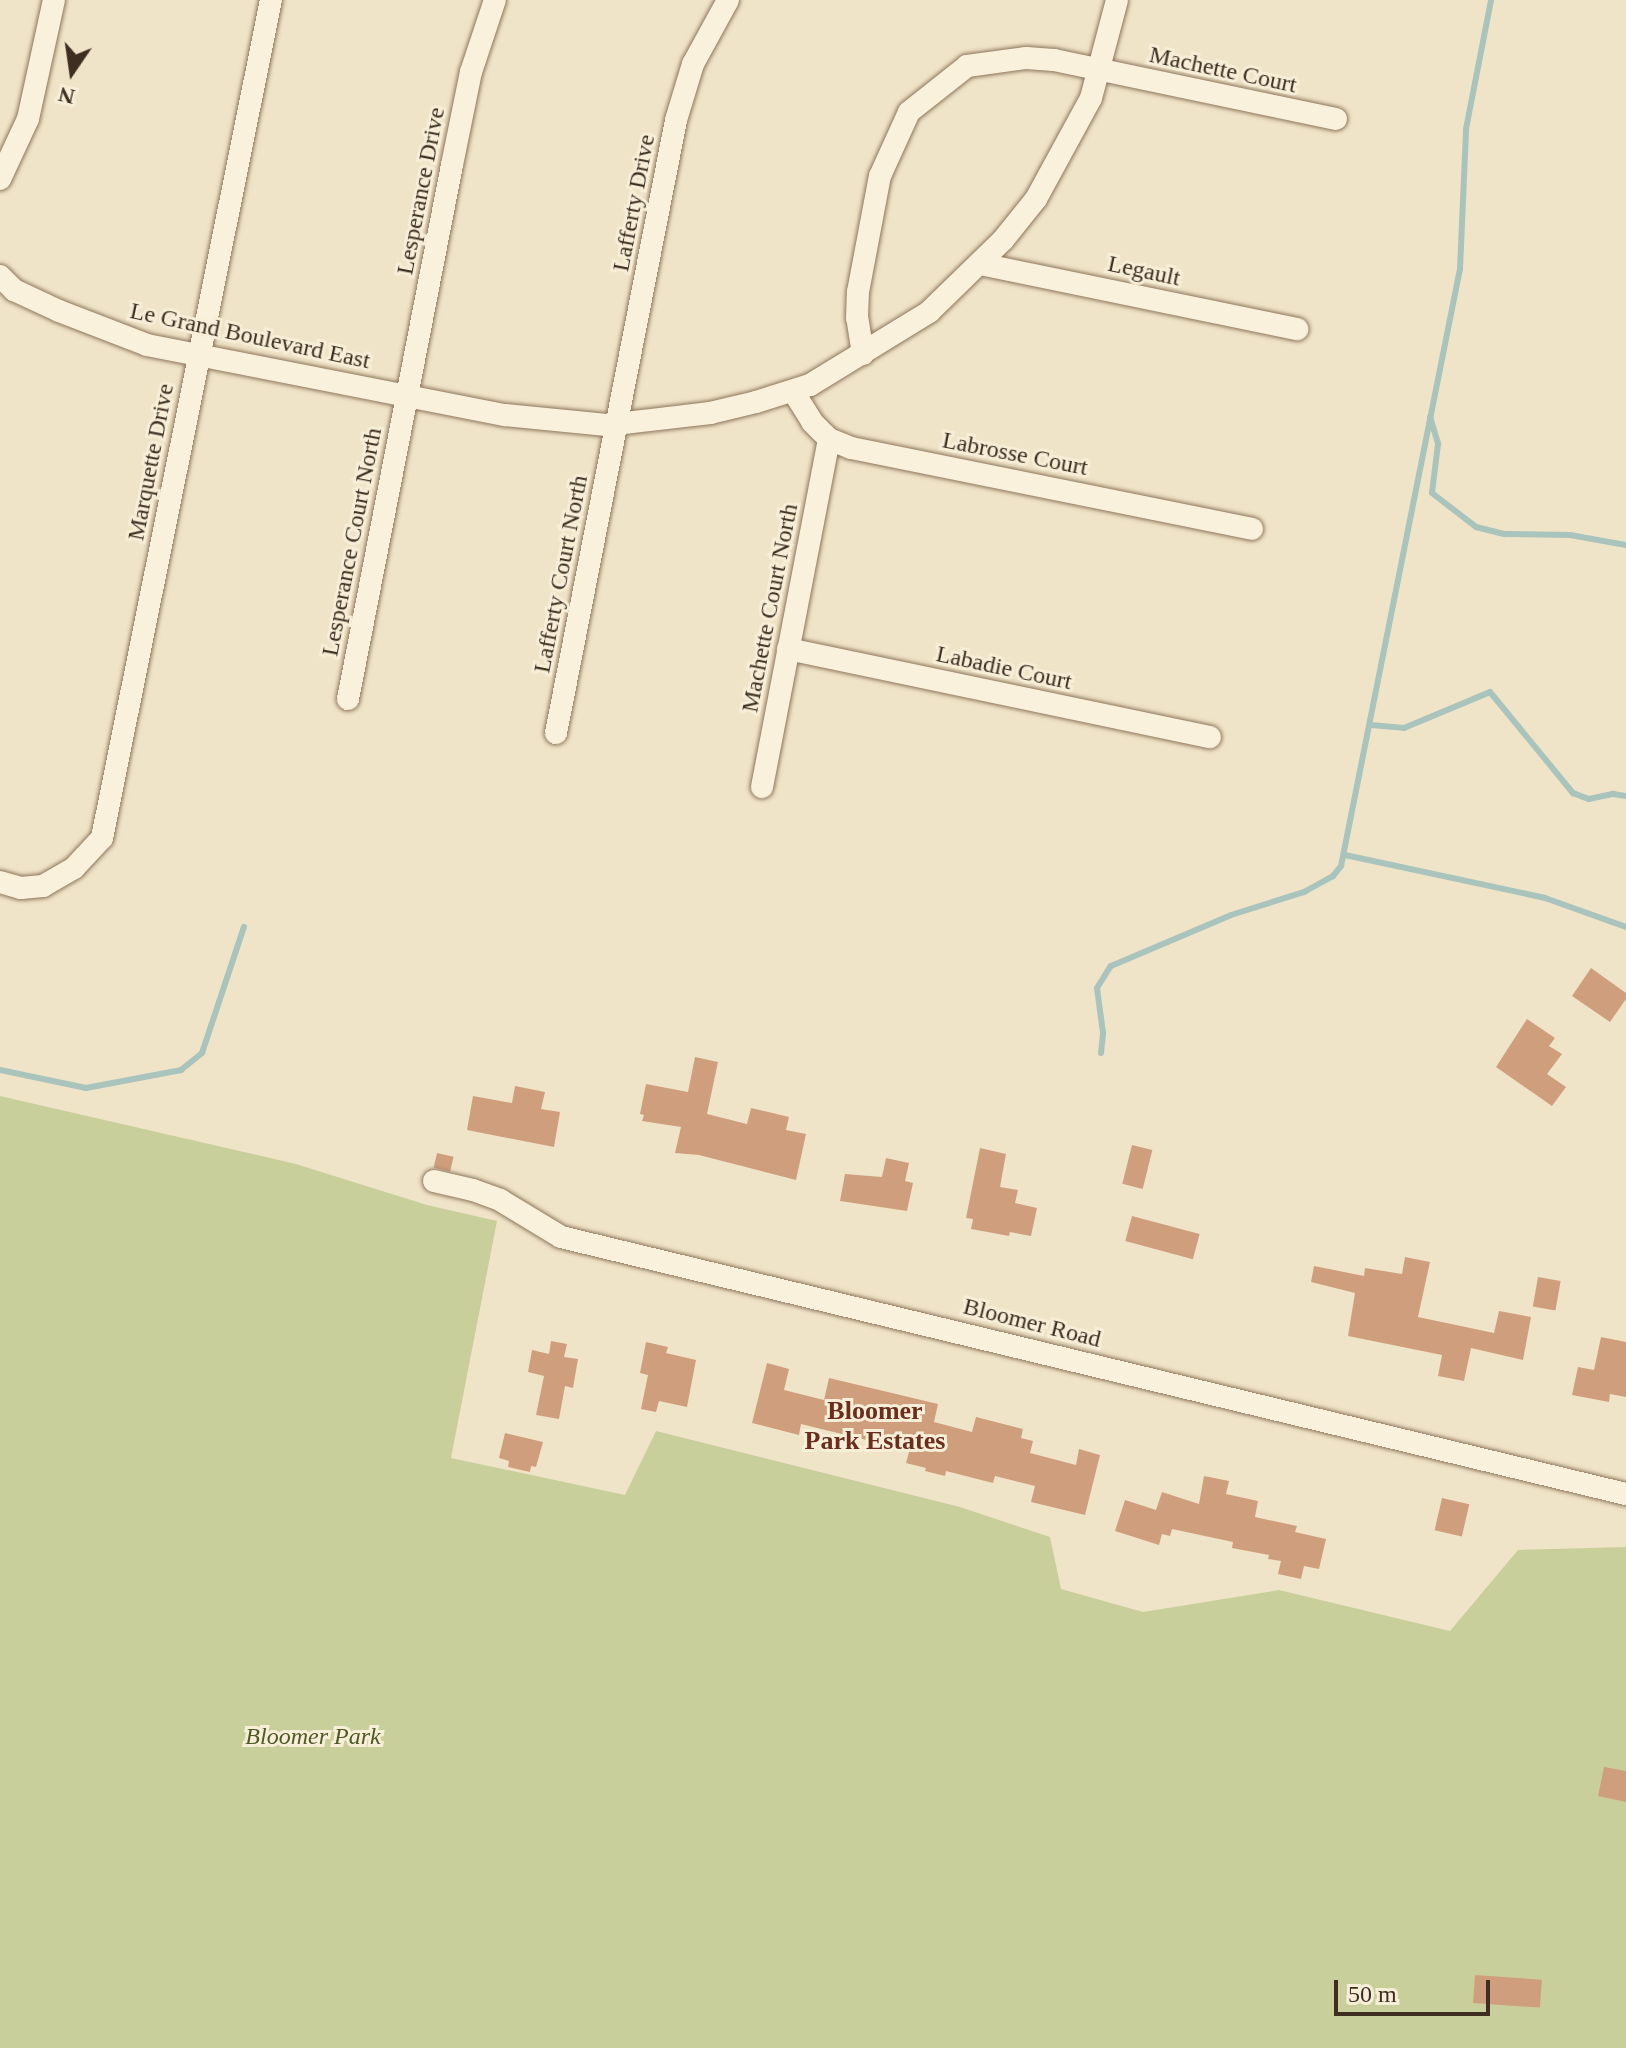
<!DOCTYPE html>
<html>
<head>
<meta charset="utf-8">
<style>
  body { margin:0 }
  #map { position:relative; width:1626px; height:2048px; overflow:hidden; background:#f0e4c8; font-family:Georgia,serif }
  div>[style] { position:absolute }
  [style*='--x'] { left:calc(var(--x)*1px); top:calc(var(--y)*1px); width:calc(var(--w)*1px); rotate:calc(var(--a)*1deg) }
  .green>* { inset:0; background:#c9cf9b }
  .stream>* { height:6px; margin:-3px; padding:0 3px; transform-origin:3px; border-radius:3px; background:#a9c4bc }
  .building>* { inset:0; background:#cf9f7d; transform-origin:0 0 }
  .roads { filter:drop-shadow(0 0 2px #8d765c) drop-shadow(0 0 2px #8d765c) }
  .minor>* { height:22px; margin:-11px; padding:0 11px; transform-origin:11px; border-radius:11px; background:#faf1dc }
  span { translate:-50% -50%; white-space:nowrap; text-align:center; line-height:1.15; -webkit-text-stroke:6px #f7eed8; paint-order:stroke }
  .street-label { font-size:24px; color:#3d2e20 }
  .park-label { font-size:24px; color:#4d5a26; font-style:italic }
  .neighbourhood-label { font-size:26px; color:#6b2e1e; font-weight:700 }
  .north { position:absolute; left:32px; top:32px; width:80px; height:80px; -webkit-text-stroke:6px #f7eed8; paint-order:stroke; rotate:193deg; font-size:22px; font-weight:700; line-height:32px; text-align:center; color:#3d2e20 }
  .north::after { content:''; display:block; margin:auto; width:28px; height:36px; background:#3d2e20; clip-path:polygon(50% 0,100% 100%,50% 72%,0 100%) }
  .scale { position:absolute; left:1334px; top:1980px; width:156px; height:36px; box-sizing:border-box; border:4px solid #3d2e20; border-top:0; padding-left:10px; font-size:24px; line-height:28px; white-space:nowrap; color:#3d2e20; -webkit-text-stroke:6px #f7eed8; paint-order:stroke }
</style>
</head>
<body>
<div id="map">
  <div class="green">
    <i style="clip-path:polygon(0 1096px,296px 1164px,427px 1205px,497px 1221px,451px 1458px,625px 1495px,656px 1431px,960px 1507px,1050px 1537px,1061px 1589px,1143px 1612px,1279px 1590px,1450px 1631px,1518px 1550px,1626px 1547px,1626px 2048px,0 2048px)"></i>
  </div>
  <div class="stream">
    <i style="--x:1430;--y:417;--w:28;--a:73"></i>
    <i style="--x:1438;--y:444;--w:49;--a:97"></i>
    <i style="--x:1432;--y:493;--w:56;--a:37.7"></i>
    <i style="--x:1476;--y:527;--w:30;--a:14"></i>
    <i style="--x:1505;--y:534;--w:65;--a:0.9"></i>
    <i style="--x:1570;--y:535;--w:57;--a:10.1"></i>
    <i style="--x:1371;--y:725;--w:33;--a:5"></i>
    <i style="--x:1404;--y:728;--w:93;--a:-22.7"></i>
    <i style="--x:1490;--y:692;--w:131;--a:50.6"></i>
    <i style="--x:1573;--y:793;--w:17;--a:21"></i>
    <i style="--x:1589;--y:799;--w:25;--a:-12"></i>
    <i style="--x:1613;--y:794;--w:13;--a:9"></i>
    <i style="--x:1345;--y:855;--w:205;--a:12.1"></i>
    <i style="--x:1545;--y:898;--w:86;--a:19.7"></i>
    <i style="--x:1101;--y:1053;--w:20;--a:-84"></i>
    <i style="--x:1103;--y:1033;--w:45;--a:-97.6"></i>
    <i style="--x:1097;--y:988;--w:26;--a:-58"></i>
    <i style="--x:1111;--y:966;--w:130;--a:-23"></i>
    <i style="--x:1231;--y:915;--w:77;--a:-17.5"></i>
    <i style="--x:1304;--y:892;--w:33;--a:-29"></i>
    <i style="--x:1333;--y:876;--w:13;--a:-51"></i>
    <i style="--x:1341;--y:866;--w:609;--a:-78.73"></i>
    <i style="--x:1460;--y:269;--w:140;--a:-87.5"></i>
    <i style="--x:1466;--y:129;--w:131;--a:-79"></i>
    <i style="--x:0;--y:1070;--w:88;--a:11.8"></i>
    <i style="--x:86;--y:1088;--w:97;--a:-10.7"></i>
    <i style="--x:181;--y:1070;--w:27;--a:-39"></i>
    <i style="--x:202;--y:1053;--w:133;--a:-71.6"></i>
  </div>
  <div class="building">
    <i style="clip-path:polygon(1591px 968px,1626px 993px,1626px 999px,1610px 1022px,1572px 996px)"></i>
    <i style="clip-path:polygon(1527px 1019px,1555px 1038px,1549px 1046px,1562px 1054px,1547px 1074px,1566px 1087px,1552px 1106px,1496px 1067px)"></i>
    <i style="clip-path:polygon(695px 1057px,718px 1062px,707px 1114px,747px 1124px,751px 1108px,789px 1117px,786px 1130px,806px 1134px,796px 1180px,699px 1155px,675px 1153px,681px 1127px,642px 1121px,644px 1115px,640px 1114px,646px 1084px,688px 1092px)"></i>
    <i style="clip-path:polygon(515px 1086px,545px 1092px,541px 1109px,560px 1112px,554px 1147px,467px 1130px,473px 1096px,512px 1103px)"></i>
    <i style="left:1132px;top:1145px;width:21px;height:40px;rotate:14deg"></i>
    <i style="clip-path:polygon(980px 1148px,1006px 1154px,1000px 1187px,1018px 1190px,1015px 1203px,1037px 1208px,1031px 1236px,1010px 1232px,1009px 1236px,971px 1229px,973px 1219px,966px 1218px)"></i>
    <i style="left:437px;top:1153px;width:17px;height:15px;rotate:13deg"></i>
    <i style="clip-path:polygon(886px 1158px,909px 1163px,905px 1181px,913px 1183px,907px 1211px,840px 1201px,845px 1174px,882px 1177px)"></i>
    <i style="left:1132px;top:1216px;width:70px;height:26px;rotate:15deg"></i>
    <i style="clip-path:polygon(1405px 1257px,1430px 1262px,1418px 1317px,1494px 1333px,1499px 1311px,1531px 1317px,1523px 1360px,1471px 1348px,1464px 1381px,1438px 1376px,1442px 1355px,1348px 1336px,1355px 1293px,1311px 1282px,1314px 1266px,1364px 1276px,1365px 1268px,1402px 1274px)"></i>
    <i style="left:1538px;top:1277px;width:23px;height:30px;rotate:10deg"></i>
    <i style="clip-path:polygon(1601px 1337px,1626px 1342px,1626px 1397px,1610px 1394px,1609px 1402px,1572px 1395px,1578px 1367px,1594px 1370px)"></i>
    <i style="clip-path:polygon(551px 1341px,567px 1344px,564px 1357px,578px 1359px,573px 1388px,565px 1386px,559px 1419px,536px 1415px,544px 1376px,528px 1372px,532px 1350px,549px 1354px)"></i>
    <i style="clip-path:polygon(646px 1342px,668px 1347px,666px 1353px,696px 1360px,687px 1407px,659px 1401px,656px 1412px,641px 1409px,648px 1375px,640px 1373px)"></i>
    <i style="clip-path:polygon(767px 1363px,789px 1369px,784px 1390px,824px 1400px,829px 1378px,938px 1404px,934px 1422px,972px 1432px,976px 1417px,1023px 1429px,1021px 1438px,1033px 1441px,1030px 1453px,1076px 1465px,1079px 1449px,1100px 1455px,1085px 1515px,1031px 1502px,1035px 1486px,995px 1476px,993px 1483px,946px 1471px,945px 1476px,925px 1471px,926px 1468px,906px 1463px,909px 1452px,899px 1448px,801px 1424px,799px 1435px,752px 1423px)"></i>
    <i style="clip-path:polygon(505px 1433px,543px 1442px,536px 1467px,531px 1466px,530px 1472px,508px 1467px,509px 1461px,499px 1458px)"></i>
    <i style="clip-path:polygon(1204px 1476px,1229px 1481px,1226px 1494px,1258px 1501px,1255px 1517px,1297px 1526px,1295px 1532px,1326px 1539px,1319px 1569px,1304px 1566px,1301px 1579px,1278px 1574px,1281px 1561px,1268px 1559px,1269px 1555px,1232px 1548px,1233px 1542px,1172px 1529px,1170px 1536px,1162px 1534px,1159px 1545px,1115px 1531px,1125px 1500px,1156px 1510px,1162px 1492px,1199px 1504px)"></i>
    <i style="left:1442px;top:1498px;width:28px;height:33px;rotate:13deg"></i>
    <i style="clip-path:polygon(1604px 1767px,1626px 1771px,1626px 1802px,1598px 1796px)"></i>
    <i style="left:1475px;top:1975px;width:67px;height:28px;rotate:4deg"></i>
  </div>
  <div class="roads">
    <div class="minor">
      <i style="--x:0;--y:179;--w:66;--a:-65"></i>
      <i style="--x:28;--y:119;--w:122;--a:-77.7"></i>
      <i style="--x:980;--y:264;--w:324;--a:11.6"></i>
      <i style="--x:0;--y:276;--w:20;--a:45"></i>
      <i style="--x:14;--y:290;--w:50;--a:25"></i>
      <i style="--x:59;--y:311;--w:94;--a:21.1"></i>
      <i style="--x:147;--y:345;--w:365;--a:11.1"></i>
      <i style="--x:505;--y:415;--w:102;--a:5.6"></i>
      <i style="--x:607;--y:425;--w:104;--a:-6.6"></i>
      <i style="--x:710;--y:413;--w:47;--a:-13.4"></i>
      <i style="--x:756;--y:402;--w:57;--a:-17.5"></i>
      <i style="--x:810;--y:385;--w:140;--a:-31.5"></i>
      <i style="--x:929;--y:312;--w:103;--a:-44.2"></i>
      <i style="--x:1003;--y:240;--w:53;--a:-51.2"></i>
      <i style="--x:1036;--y:199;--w:115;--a:-61.4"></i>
      <i style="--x:1091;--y:98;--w:101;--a:-75.1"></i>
      <i style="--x:863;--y:354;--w:36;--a:-99"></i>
      <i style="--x:857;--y:318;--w:26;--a:-88"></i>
      <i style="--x:858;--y:292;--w:118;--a:-79.3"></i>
      <i style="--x:880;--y:176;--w:70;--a:-65.6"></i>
      <i style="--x:909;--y:112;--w:74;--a:-38.4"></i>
      <i style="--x:967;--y:66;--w:60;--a:-7.7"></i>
      <i style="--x:1026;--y:58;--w:28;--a:4"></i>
      <i style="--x:1054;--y:60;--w:288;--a:11.8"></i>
      <i style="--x:793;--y:391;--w:36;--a:58"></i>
      <i style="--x:812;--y:422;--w:24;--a:45"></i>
      <i style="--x:829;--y:439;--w:24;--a:22"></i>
      <i style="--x:851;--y:448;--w:409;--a:11.4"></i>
      <i style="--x:788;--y:649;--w:431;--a:11.8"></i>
      <i style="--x:348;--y:699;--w:544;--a:-78.98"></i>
      <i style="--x:452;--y:165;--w:95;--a:-78.5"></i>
      <i style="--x:471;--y:72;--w:76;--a:-71.6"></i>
      <i style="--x:556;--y:733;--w:625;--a:-78.92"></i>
      <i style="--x:676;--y:120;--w:59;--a:-73.1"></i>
      <i style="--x:693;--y:64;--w:73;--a:-61.3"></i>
      <i style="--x:762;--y:787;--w:354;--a:-79.1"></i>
      <i style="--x:0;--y:882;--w:22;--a:16"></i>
      <i style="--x:21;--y:888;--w:22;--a:-5"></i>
      <i style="--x:43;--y:886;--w:36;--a:-30"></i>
      <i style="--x:74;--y:868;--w:41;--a:-47"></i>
      <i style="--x:102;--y:838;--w:855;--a:-78.6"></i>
      <i style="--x:434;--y:1181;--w:40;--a:13"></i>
      <i style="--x:473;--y:1190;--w:29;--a:20"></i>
      <i style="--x:500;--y:1200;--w:71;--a:31.2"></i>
      <i style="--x:561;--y:1237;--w:1096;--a:13.57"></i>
    </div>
  </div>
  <div class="street-label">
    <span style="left:1223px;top:70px;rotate:12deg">Machette Court</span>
    <span style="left:421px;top:191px;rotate:-79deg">Lesperance Drive</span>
    <span style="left:634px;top:203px;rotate:-79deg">Lafferty Drive</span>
    <span style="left:1144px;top:271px;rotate:12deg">Legault</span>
    <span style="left:250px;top:336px;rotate:12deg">Le Grand Boulevard East</span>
    <span style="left:1015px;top:454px;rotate:11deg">Labrosse Court</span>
    <span style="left:151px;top:462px;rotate:-79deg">Marquette Drive</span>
    <span style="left:352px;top:542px;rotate:-79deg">Lesperance Court North</span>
    <span style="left:561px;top:574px;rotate:-79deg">Lafferty Court North</span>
    <span style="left:770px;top:608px;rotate:-79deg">Machette Court North</span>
    <span style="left:1004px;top:668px;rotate:12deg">Labadie Court</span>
    <span style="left:1032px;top:1323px;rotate:14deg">Bloomer Road</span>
  </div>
  <div class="park-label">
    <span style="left:313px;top:1737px">Bloomer Park</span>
  </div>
  <div class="neighbourhood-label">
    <span style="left:875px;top:1426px">Bloomer<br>Park Estates</span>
  </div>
  <div class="north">N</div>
  <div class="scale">50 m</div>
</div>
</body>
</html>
